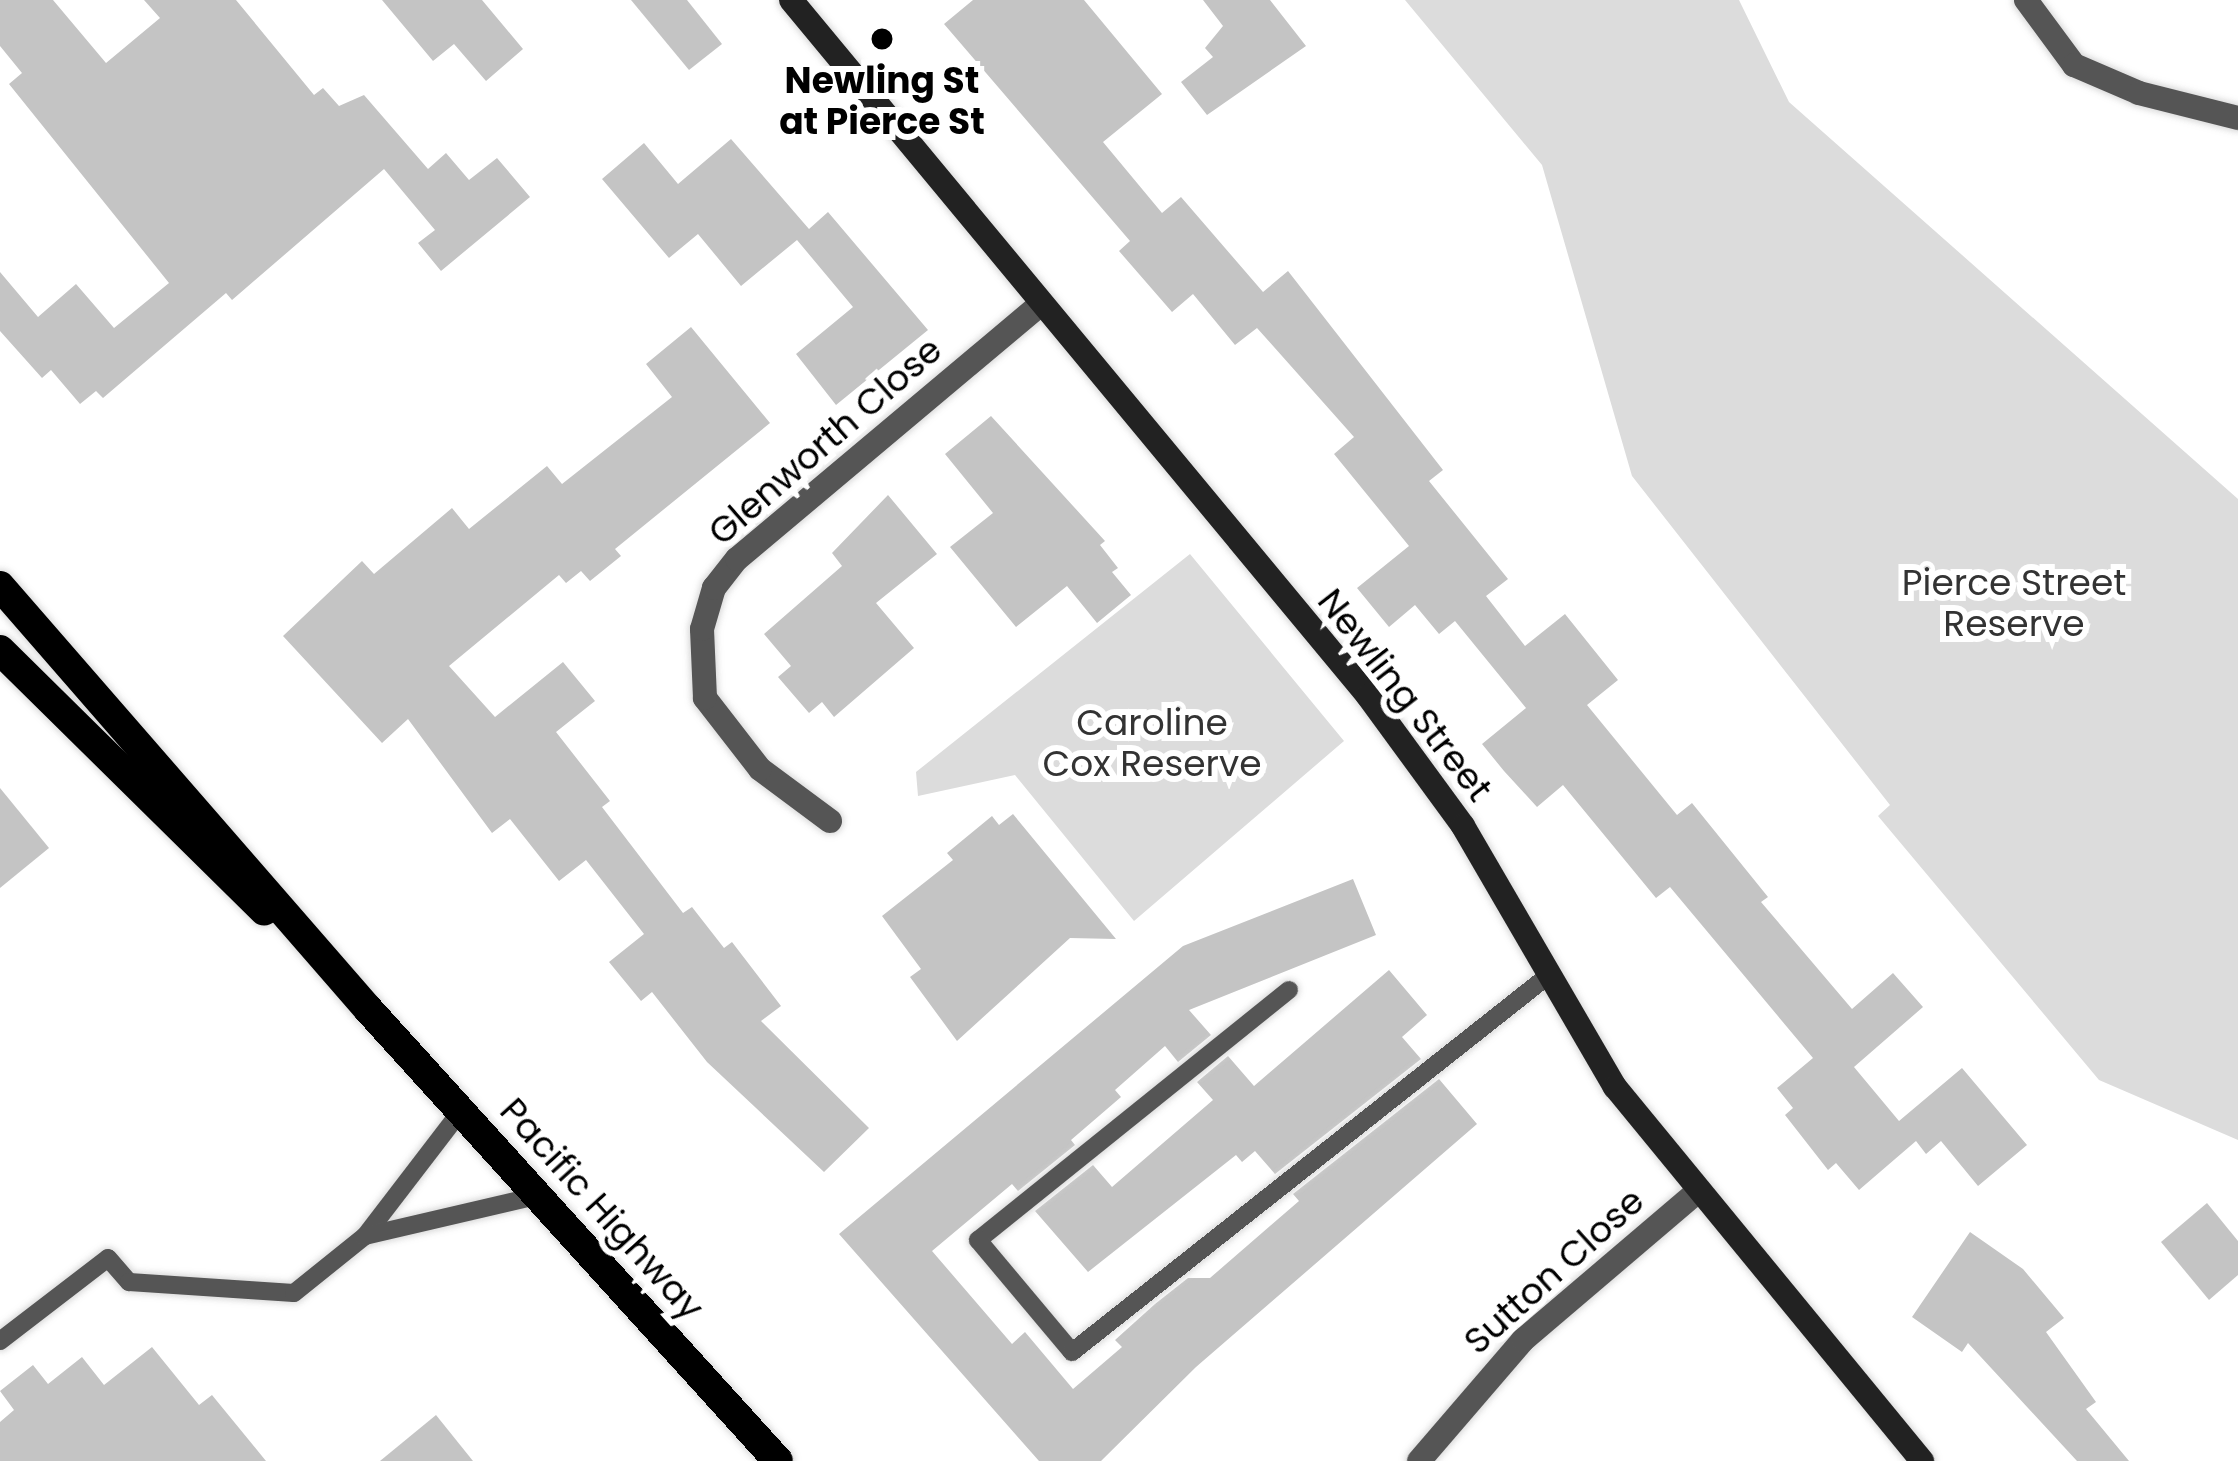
<!DOCTYPE html>
<html>
<head>
<meta charset="utf-8">
<style>
  body { margin:0 }
  #map { position:relative; width:2238px; height:1461px; overflow:hidden; background:#fff; font-family:Poppins,sans-serif }
  div>[style] { position:absolute }
  [style*='--x'] { left:calc(var(--x)*1px); top:calc(var(--y)*1px); width:calc(var(--w)*1px); rotate:calc(var(--a)*1deg) }
  .green>* { inset:0; background:#dcdcdc }
  .building>* { inset:0; background:#c4c4c4 }
  .roads { filter:drop-shadow(0 0 3px #dbdbdb) drop-shadow(0 0 3px #dbdbdb) }
  .lane>* { height:18px; margin:-9px; padding:0 9px; transform-origin:9px; border-radius:9px; background:#555 }
  .street>* { height:24px; margin:-12px; padding:0 12px; transform-origin:12px; border-radius:12px; background:#555 }
  .secondary>* { height:24px; margin:-12px; padding:0 12px; transform-origin:12px; border-radius:12px; background:#222 }
  .primary>* { height:30px; margin:-15px; padding:0 15px; transform-origin:15px; border-radius:15px; background:#000 }
  .dots>* { width:33px; height:33px; translate:-50% -50%; box-sizing:border-box; border:6px solid #fff; border-radius:50% }
  span { translate:-50% -50%; white-space:nowrap; text-align:center; line-height:1.15; -webkit-text-stroke:12px #fff; paint-order:stroke }
  .poi-label { font-size:36px; color:#000; font-weight:700 }
  .street-label { font-size:36px; color:#000 }
  .park-label { font-size:36px; color:#333 }
</style>
</head>
<body>
<div id="map">
  <div class="green">
    <i style="clip-path:polygon(1405px 0,1739px 0,1789px 102px,2238px 499px,2238px 1140px,2099px 1080px,1878px 816px,1890px 805px,1632px 476px,1542px 165px)"></i>
    <i style="clip-path:polygon(1190px 554px,1344px 741px,1134px 921px,1015px 775px,918px 796px,916px 772px)"></i>
  </div>
  <div class="building">
    <i style="clip-path:polygon(0 0,53px 0,106px 63px,160px 18px,144px 0,236px 0,314px 95px,323px 88px,339px 106px,364px 95px,428px 169px,446px 153px,469px 180px,497px 158px,530px 197px,441px 271px,418px 243px,435px 230px,384px 169px,232px 300px,226px 293px,103px 398px,96px 391px,80px 404px,51px 370px,42px 378px,0 331px,0 272px,38px 317px,76px 284px,114px 328px,169px 283px,9px 84px,22px 73px,0 46px)"></i>
    <i style="clip-path:polygon(382px 0,482px 0,523px 49px,486px 81px,454px 44px,433px 61px)"></i>
    <i style="clip-path:polygon(631px 0,687px 0,722px 44px,689px 70px)"></i>
    <i style="clip-path:polygon(973px 0,1084px 0,1162px 94px,1103px 142px,1162px 213px,1181px 197px,1263px 292px,1288px 271px,1443px 470px,1429px 481px,1508px 579px,1486px 596px,1525px 646px,1565px 614px,1618px 680px,1587px 705px,1677px 815px,1692px 803px,1768px 897px,1761px 902px,1852px 1009px,1893px 973px,1923px 1007px,1854px 1067px,1899px 1121px,1962px 1068px,2027px 1145px,1978px 1186px,1941px 1141px,1926px 1154px,1916px 1141px,1859px 1190px,1836px 1163px,1828px 1170px,1785px 1115px,1793px 1108px,1777px 1088px,1813px 1058px,1670px 887px,1656px 898px,1563px 785px,1537px 807px,1504px 771px,1482px 744px,1526px 708px,1455px 621px,1439px 634px,1415px 605px,1389px 627px,1357px 588px,1409px 546px,1334px 454px,1354px 437px,1257px 328px,1235px 345px,1193px 294px,1172px 312px,1119px 251px,1130px 241px,944px 24px)"></i>
    <i style="clip-path:polygon(1203px 0,1270px 0,1306px 46px,1207px 115px,1181px 82px,1213px 57px,1205px 48px,1223px 26px)"></i>
    <i style="clip-path:polygon(731px 139px,809px 229px,828px 212px,928px 330px,836px 405px,796px 354px,853px 307px,797px 240px,741px 286px,698px 234px,669px 258px,602px 179px,644px 143px,678px 184px)"></i>
    <i style="clip-path:polygon(691px 327px,770px 423px,615px 549px,621px 556px,590px 581px,581px 571px,566px 583px,559px 575px,449px 666px,495px 717px,563px 662px,595px 701px,556px 732px,610px 801px,602px 807px,683px 913px,692px 907px,724px 948px,732px 942px,781px 1006px,761px 1021px,869px 1128px,824px 1172px,707px 1062px,652px 992px,641px 1001px,609px 962px,644px 934px,586px 860px,559px 881px,510px 819px,492px 833px,408px 719px,382px 743px,283px 636px,362px 561px,374px 574px,452px 508px,469px 529px,547px 466px,562px 484px,672px 397px,646px 364px)"></i>
    <i style="clip-path:polygon(991px 416px,1105px 541px,1100px 545px,1118px 568px,1112px 572px,1131px 595px,1097px 623px,1067px 586px,1016px 627px,950px 547px,993px 513px,945px 454px)"></i>
    <i style="clip-path:polygon(888px 495px,937px 554px,876px 603px,914px 648px,834px 717px,822px 702px,809px 713px,778px 677px,791px 666px,764px 634px,842px 566px,832px 553px)"></i>
    <i style="clip-path:polygon(0 788px,49px 848px,0 888px)"></i>
    <i style="clip-path:polygon(1013px 814px,1116px 939px,1070px 938px,957px 1041px,910px 977px,921px 969px,882px 916px,953px 860px,947px 853px,992px 816px,999px 825px)"></i>
    <i style="clip-path:polygon(1353px 879px,1376px 935px,1189px 1010px,1211px 1035px,1178px 1062px,1165px 1046px,1115px 1090px,1121px 1097px,1071px 1140px,1075px 1145px,1018px 1191px,1012px 1184px,932px 1251px,1012px 1344px,1025px 1332px,1073px 1389px,1122px 1347px,1115px 1340px,1155px 1304px,1188px 1278px,1210px 1278px,1299px 1201px,1293px 1194px,1439px 1079px,1477px 1124px,1196px 1367px,1101px 1461px,1039px 1461px,839px 1234px,1183px 946px)"></i>
    <i style="clip-path:polygon(1389px 970px,1427px 1015px,1402px 1037px,1421px 1059px,1275px 1174px,1255px 1151px,1242px 1162px,1236px 1155px,1088px 1272px,1035px 1211px,1093px 1165px,1112px 1187px,1213px 1100px,1197px 1082px,1228px 1056px,1254px 1086px)"></i>
    <i style="clip-path:polygon(2207px 1203px,2238px 1241px,2238px 1275px,2209px 1300px,2161px 1242px)"></i>
    <i style="clip-path:polygon(1970px 1232px,2023px 1269px,2064px 1318px,2046px 1332px,2096px 1402px,2086px 1409px,2129px 1461px,2077px 1461px,1968px 1343px,1962px 1352px,1912px 1317px)"></i>
    <i style="clip-path:polygon(152px 1347px,199px 1405px,212px 1395px,266px 1461px,0 1461px,0 1422px,14px 1410px,0 1391px,33px 1365px,48px 1384px,82px 1357px,104px 1385px)"></i>
    <i style="clip-path:polygon(436px 1415px,473px 1461px,380px 1461px)"></i>
  </div>
  <div class="roads">
    <div class="lane">
      <i style="--x:1289;--y:990;--w:399;--a:141.2"></i>
      <i style="--x:978;--y:1240;--w:146;--a:50"></i>
      <i style="--x:1072;--y:1352;--w:603;--a:-38.33"></i>
      <i style="--x:365;--y:1236;--w:156;--a:-52.5"></i>
      <i style="--x:0;--y:1341;--w:136;--a:-37.5"></i>
      <i style="--x:108;--y:1258;--w:32;--a:49"></i>
      <i style="--x:129;--y:1282;--w:165;--a:3.8"></i>
      <i style="--x:294;--y:1293;--w:91;--a:-38.8"></i>
      <i style="--x:365;--y:1236;--w:177;--a:-13.1"></i>
    </div>
    <div class="street">
      <i style="--x:2026;--y:0;--w:81;--a:53.6"></i>
      <i style="--x:2074;--y:65;--w:71;--a:23.3"></i>
      <i style="--x:2139;--y:93;--w:102;--a:14.2"></i>
      <i style="--x:830;--y:821;--w:87;--a:-143.4"></i>
      <i style="--x:760;--y:769;--w:90;--a:-127.8"></i>
      <i style="--x:705;--y:698;--w:69;--a:-92.5"></i>
      <i style="--x:702;--y:629;--w:43;--a:-73.7"></i>
      <i style="--x:714;--y:588;--w:37;--a:-52"></i>
      <i style="--x:737;--y:559;--w:397;--a:-40"></i>
      <i style="--x:1419;--y:1461;--w:160;--a:-49.3"></i>
      <i style="--x:1523;--y:1340;--w:227;--a:-40.4"></i>
    </div>
    <div class="secondary">
      <i style="--x:791;--y:0;--w:904;--a:50.34"></i>
      <i style="--x:1368;--y:696;--w:161;--a:53.8"></i>
      <i style="--x:1463;--y:826;--w:302;--a:59.8"></i>
      <i style="--x:1615;--y:1087;--w:484;--a:50.6"></i>
    </div>
    <div class="primary">
      <i style="--x:0;--y:586;--w:561;--a:48.98"></i>
      <i style="--x:368;--y:1009;--w:610;--a:47.79"></i>
      <i style="--x:0;--y:650;--w:371;--a:44.6"></i>
    </div>
  </div>
  <div class="dots">
    <i style="left:882px;top:39px;background:#000"></i>
  </div>
  <div class="poi-label">
    <span style="left:882px;top:101px">Newling St<br>at Pierce St</span>
  </div>
  <div class="street-label">
    <span style="left:825px;top:441px;rotate:-41deg">Glenworth Close</span>
    <span style="left:1405px;top:695px;rotate:52deg">Newling Street</span>
    <span style="left:602px;top:1209px;rotate:48deg">Pacific Highway</span>
    <span style="left:1554px;top:1271px;rotate:-42deg">Sutton Close</span>
  </div>
  <div class="park-label">
    <span style="left:2014px;top:603px">Pierce Street<br>Reserve</span>
    <span style="left:1152px;top:743px">Caroline<br>Cox Reserve</span>
  </div>
</div>
</body>
</html>
